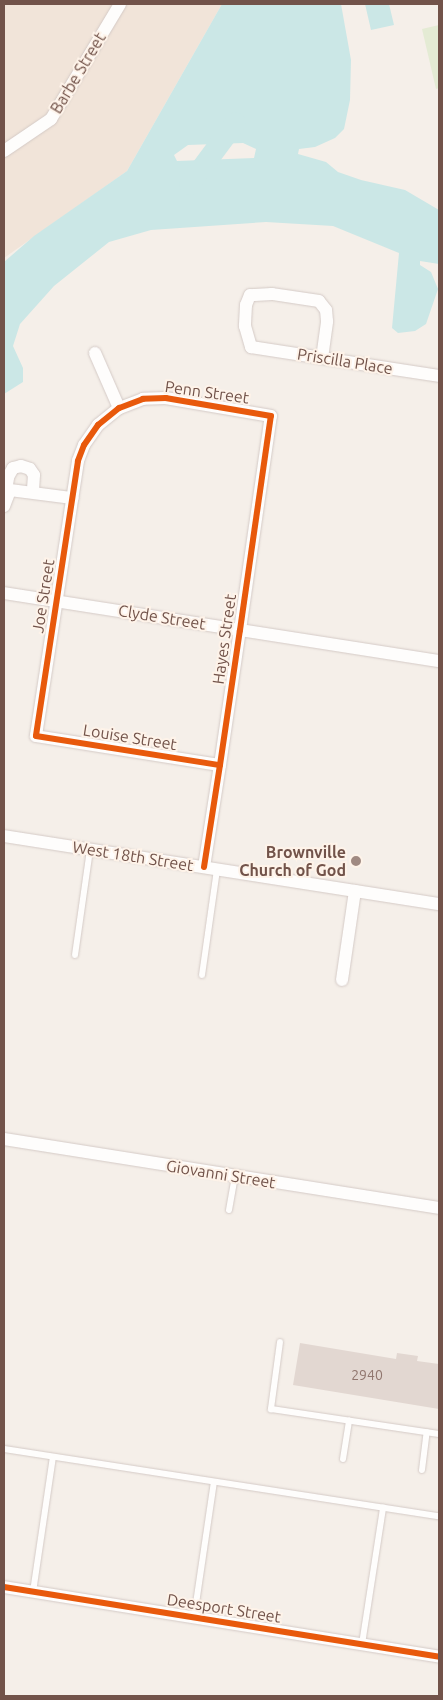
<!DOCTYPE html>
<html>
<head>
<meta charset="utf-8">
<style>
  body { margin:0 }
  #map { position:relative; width:443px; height:1700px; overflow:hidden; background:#f5efe9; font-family:Ubuntu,sans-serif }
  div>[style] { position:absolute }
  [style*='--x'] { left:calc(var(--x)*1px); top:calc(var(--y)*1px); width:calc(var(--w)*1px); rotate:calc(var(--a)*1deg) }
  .residential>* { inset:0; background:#f1e4d9 }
  .green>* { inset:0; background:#e4ebd4 }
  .water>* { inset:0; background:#cbe7e6 }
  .river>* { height:21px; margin:-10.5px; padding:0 10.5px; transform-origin:10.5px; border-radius:10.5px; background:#cbe7e6 }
  .building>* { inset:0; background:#e2d7d1 }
  .roads { filter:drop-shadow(0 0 1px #d4cac6) drop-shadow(0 0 1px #d4cac6) }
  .service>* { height:6px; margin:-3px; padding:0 3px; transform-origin:3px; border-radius:3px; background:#fefdfc }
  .minor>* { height:12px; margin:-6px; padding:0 6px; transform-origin:6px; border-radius:6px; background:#fefdfc }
  .cycleway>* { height:6px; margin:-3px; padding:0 3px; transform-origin:3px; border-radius:3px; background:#e8590c }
  .dots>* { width:14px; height:14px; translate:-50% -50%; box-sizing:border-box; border:2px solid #fef3e9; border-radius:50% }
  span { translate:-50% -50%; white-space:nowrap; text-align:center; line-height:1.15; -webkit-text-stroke:4px #fef3e9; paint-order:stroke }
  .number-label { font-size:14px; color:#90766e }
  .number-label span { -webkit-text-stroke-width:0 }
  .street-label { font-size:16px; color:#72534a }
  .poi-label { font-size:16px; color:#72534a; font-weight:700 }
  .right { translate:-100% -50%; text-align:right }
  .frame { position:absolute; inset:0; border:5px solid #72534a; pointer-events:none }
</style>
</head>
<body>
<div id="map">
  <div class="residential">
    <i style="clip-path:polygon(4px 4px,222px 4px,127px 171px,4px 258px)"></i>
  </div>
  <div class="green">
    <i style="clip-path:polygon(439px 25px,439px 88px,436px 89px,422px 29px)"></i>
  </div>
  <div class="water">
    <i style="clip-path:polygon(evenodd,222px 4px,341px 4px,351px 60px,350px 100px,344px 129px,335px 138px,315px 147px,299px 149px,298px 154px,326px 162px,338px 172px,361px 180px,405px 190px,439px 210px,439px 264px,420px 261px,420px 265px,431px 272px,438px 289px,426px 324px,415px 331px,398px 333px,392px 328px,399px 253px,333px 226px,266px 222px,151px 230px,109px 242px,54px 286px,20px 324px,13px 346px,23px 368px,23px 382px,4px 394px,4px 262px,34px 236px,127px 171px,222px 4px,243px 143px,256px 149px,254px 158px,177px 161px,174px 155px,188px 145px,243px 143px)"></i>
    <i style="clip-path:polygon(365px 4px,389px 4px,394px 25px,371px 30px)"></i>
  </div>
  <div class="river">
    <i style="--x:189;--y:184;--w:77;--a:-53.4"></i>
  </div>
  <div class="building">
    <i style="clip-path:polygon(300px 1343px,396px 1359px,397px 1353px,418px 1356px,417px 1361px,439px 1364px,439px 1409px,293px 1385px)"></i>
  </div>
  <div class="roads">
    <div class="service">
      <i style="--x:75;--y:955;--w:107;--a:-81.9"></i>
      <i style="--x:202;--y:975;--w:107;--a:-81.9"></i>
      <i style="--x:229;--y:1210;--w:35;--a:-80"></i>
      <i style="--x:280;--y:1342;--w:68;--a:97.7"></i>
      <i style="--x:271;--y:1409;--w:170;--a:8.5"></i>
      <i style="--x:4;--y:1449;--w:440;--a:8.8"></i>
      <i style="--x:343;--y:1459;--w:39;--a:-81"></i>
      <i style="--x:422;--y:1470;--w:38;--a:-83"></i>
      <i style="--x:33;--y:1592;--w:136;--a:-81.6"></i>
      <i style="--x:194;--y:1617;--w:136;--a:-81.6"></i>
      <i style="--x:362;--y:1644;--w:138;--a:-81.2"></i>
    </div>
    <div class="minor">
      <i style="--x:4;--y:151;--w:57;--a:-34.2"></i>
      <i style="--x:51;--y:119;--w:134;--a:-59"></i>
      <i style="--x:95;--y:353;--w:60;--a:66.4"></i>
      <i style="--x:322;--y:358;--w:37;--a:-82"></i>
      <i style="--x:327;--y:321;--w:11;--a:-95"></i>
      <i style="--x:326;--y:310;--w:11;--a:-128"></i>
      <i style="--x:319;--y:301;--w:48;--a:-171.5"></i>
      <i style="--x:272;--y:294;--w:22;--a:177"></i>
      <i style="--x:250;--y:295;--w:11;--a:112"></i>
      <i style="--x:246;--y:305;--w:21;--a:93"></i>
      <i style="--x:245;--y:326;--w:22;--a:74"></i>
      <i style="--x:251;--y:347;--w:72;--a:8.8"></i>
      <i style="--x:322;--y:358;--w:118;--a:8.7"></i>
      <i style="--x:5;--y:497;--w:20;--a:-81"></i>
      <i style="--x:8;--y:477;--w:10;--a:-61"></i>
      <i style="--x:13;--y:468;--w:8;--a:-14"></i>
      <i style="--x:21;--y:466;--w:9;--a:18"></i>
      <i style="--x:30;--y:469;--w:7;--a:56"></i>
      <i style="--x:34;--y:475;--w:16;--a:94"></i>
      <i style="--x:4;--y:506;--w:17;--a:-69"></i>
      <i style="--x:10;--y:490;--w:63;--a:7.4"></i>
      <i style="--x:4;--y:593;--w:440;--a:8.9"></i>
      <i style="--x:4;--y:836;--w:440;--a:8.9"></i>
      <i style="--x:204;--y:867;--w:103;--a:-81.1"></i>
      <i style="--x:220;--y:765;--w:136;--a:-81.6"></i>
      <i style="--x:240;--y:630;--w:216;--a:-81.8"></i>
      <i style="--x:271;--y:416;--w:107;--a:-170.3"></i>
      <i style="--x:166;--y:398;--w:23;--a:178"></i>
      <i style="--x:143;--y:399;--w:26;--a:159"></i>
      <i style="--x:119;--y:408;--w:27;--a:141"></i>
      <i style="--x:98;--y:425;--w:24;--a:125"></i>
      <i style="--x:84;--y:445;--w:17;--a:111"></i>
      <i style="--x:78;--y:461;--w:278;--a:98.7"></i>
      <i style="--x:36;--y:736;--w:186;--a:9"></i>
      <i style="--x:342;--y:980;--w:90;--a:-81.7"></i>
      <i style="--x:4;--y:1139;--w:440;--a:9"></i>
      <i style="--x:4;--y:1587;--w:441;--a:9.1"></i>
    </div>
  </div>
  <div class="cycleway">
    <i style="--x:204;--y:867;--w:103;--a:-81.1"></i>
    <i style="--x:220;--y:765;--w:136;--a:-81.6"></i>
    <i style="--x:240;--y:630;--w:216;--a:-81.8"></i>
    <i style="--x:271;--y:416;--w:107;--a:-170.3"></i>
    <i style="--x:166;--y:398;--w:23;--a:178"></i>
    <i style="--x:143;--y:399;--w:26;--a:159"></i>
    <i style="--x:119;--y:408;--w:27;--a:141"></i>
    <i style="--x:98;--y:425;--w:24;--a:125"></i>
    <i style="--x:84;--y:445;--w:17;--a:111"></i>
    <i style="--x:78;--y:461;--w:278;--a:98.7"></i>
    <i style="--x:36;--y:736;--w:186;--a:9"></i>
    <i style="--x:4;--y:1587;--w:441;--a:9.1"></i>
  </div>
  <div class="dots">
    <i style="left:356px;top:861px;background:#a08a82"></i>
  </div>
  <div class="number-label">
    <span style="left:367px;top:1375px">2940</span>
  </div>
  <div class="street-label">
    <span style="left:78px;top:73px;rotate:-59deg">Barbe Street</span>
    <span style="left:345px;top:361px;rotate:9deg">Priscilla Place</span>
    <span style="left:207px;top:392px;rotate:8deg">Penn Street</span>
    <span style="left:43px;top:596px;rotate:-81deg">Joe Street</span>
    <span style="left:162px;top:617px;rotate:9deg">Clyde Street</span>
    <span style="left:224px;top:639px;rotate:-82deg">Hayes Street</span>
    <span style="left:130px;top:737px;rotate:9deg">Louise Street</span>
    <span style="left:133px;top:856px;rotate:9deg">West 18th Street</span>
    <span style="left:221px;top:1174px;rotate:9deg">Giovanni Street</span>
    <span style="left:224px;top:1608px;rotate:9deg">Deesport Street</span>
  </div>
  <div class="poi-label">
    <span class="right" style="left:346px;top:861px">Brownville<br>Church of God</span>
  </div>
  <div class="frame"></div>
</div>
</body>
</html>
